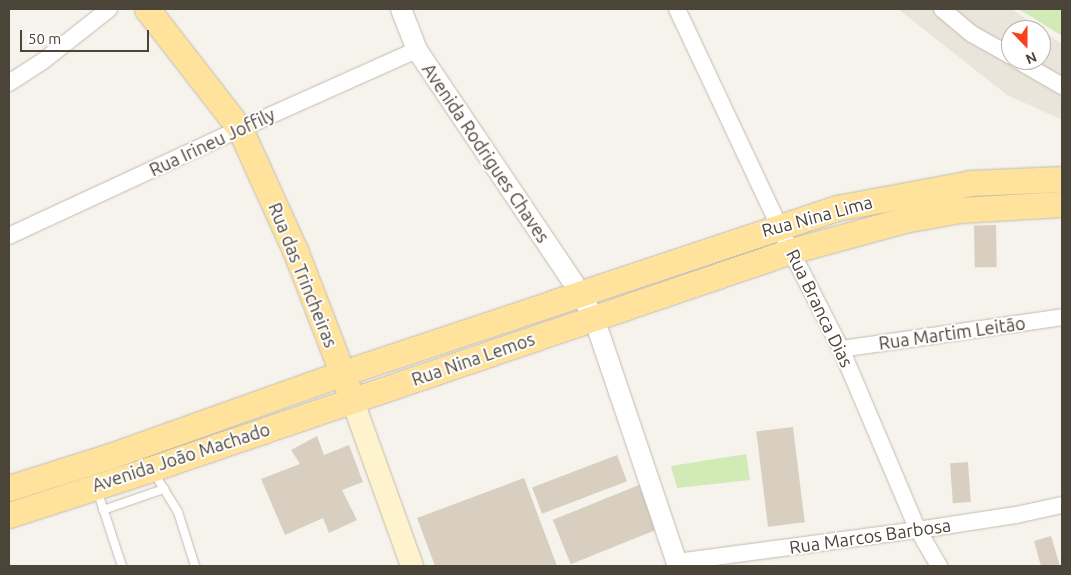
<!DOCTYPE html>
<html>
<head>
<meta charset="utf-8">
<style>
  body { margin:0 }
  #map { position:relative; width:1071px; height:575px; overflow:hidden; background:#f6f3ec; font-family:Ubuntu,sans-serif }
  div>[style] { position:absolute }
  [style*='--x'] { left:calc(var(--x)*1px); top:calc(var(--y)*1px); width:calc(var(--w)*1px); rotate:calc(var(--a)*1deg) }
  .residential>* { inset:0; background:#eae5da }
  .green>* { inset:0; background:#d2eab5 }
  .building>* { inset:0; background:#d8cfc1; transform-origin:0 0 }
  .roads { filter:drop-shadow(0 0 1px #c2bbae) drop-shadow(0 0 1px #c2bbae) }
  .service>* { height:8px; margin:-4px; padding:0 4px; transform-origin:4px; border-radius:4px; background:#fff }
  .minor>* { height:16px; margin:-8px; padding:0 8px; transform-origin:8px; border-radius:8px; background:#fff }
  .tertiary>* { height:20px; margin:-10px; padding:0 10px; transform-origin:10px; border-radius:10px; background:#fff }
  .secondary>* { height:22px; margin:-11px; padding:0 11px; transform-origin:11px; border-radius:11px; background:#fff3cd }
  .primary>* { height:25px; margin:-12.5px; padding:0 12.5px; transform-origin:12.5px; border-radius:12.5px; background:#ffe39c }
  span { translate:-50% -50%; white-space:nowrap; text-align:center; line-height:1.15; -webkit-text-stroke:4px #fff; paint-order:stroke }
  .street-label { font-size:18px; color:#4b4439 }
  .frame { position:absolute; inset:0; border:10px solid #4b4439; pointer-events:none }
  .north { position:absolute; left:1001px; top:20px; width:50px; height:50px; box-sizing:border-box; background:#fff; border:1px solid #b7b4b0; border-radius:50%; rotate:158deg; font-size:14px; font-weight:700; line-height:20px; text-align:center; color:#4b4439 }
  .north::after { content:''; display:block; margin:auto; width:18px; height:22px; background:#fc3f1d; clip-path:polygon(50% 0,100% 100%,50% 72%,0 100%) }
  .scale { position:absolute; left:20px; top:30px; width:129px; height:22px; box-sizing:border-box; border:2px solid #4b4439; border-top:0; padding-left:6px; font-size:15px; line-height:18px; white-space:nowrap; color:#4b4439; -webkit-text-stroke:4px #fff; paint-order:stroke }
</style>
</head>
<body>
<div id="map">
  <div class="residential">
    <i style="clip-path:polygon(evenodd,898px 9px,1012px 9px,1062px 44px,1062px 120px,1007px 95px,898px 9px,1011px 30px,1041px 30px,1041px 60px,1011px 60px,1011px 30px)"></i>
  </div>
  <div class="green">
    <i style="clip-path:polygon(1018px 9px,1062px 9px,1062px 36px,1032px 17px)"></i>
    <i style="clip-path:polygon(746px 454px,750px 480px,677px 488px,671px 466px)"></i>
  </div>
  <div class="building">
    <i style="left:996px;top:225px;width:42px;height:22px;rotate:89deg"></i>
    <i style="left:793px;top:427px;width:96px;height:37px;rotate:83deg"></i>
    <i style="clip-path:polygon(317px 436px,324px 455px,349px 445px,363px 482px,342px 490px,357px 520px,329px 533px,323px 518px,285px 535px,261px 479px,300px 464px,291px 450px)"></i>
    <i style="left:617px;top:455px;width:28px;height:91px;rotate:69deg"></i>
    <i style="left:968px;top:462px;width:40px;height:18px;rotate:86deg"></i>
    <i style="clip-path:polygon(524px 478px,557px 566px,435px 566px,417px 518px)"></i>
    <i style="left:639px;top:485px;width:48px;height:93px;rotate:68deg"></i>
    <i style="clip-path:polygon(1051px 536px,1060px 566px,1041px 566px,1034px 541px)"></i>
  </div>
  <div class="roads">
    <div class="service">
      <i style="--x:154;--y:473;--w:46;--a:58.4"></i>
      <i style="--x:178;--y:512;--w:57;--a:72.5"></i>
      <i style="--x:97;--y:490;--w:80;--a:71.8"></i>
      <i style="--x:103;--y:510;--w:65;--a:-19"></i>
    </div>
    <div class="minor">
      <i style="--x:677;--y:9;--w:268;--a:64.8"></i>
      <i style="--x:791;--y:251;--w:110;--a:63"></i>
      <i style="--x:841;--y:349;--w:197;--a:67"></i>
      <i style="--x:918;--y:530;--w:42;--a:59.7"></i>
      <i style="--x:942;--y:9;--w:39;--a:40"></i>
      <i style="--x:972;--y:34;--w:45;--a:29.4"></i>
      <i style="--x:1017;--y:60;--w:52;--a:30"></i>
      <i style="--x:9;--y:83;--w:40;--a:-32.9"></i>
      <i style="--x:43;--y:61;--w:84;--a:-38.2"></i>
      <i style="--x:9;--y:236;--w:255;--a:-24.9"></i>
      <i style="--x:240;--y:129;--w:194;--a:-24.1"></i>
      <i style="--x:841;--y:349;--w:223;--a:-8.2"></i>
      <i style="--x:677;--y:562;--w:243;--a:-7.6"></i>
      <i style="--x:918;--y:530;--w:99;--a:-8.7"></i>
      <i style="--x:1016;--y:515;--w:47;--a:-12.3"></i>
    </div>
    <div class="tertiary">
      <i style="--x:401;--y:9;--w:44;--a:68.7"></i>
      <i style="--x:417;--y:50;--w:293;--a:56.1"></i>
      <i style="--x:580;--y:293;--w:29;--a:61"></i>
      <i style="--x:594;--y:318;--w:262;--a:71.3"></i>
    </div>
    <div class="secondary">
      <i style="--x:352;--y:399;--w:177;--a:70.2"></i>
    </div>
    <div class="primary">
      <i style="--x:147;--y:9;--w:152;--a:52.2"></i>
      <i style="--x:240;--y:129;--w:133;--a:65.6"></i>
      <i style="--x:295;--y:250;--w:148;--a:69"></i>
      <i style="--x:9;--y:488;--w:103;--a:-17.6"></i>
      <i style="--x:107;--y:457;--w:251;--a:-19.6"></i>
      <i style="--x:343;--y:373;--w:521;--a:-18.47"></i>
      <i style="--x:837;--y:208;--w:135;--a:-10.6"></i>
      <i style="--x:970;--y:183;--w:92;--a:-2.5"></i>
      <i style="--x:9;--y:515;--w:149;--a:-17.9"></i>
      <i style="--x:151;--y:469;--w:676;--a:-18.81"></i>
      <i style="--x:791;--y:251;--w:117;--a:-15.3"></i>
      <i style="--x:904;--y:220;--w:57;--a:-10.1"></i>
      <i style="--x:960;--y:210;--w:102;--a:-3.4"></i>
    </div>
  </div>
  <div class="street-label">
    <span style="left:212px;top:142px;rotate:-25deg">Rua Irineu Joffily</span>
    <span style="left:486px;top:153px;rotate:56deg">Avenida Rodrigues Chaves</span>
    <span style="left:817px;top:216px;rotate:-15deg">Rua Nina Lima</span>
    <span style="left:303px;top:275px;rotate:68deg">Rua das Trincheiras</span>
    <span style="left:820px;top:308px;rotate:64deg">Rua Branca Dias</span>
    <span style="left:952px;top:333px;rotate:-8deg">Rua Martim Leitão</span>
    <span style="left:473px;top:359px;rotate:-19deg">Rua Nina Lemos</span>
    <span style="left:181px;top:457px;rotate:-18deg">Avenida João Machado</span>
    <span style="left:870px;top:536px;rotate:-8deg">Rua Marcos Barbosa</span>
  </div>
  <div class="frame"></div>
  <div class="north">N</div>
  <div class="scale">50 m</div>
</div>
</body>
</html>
